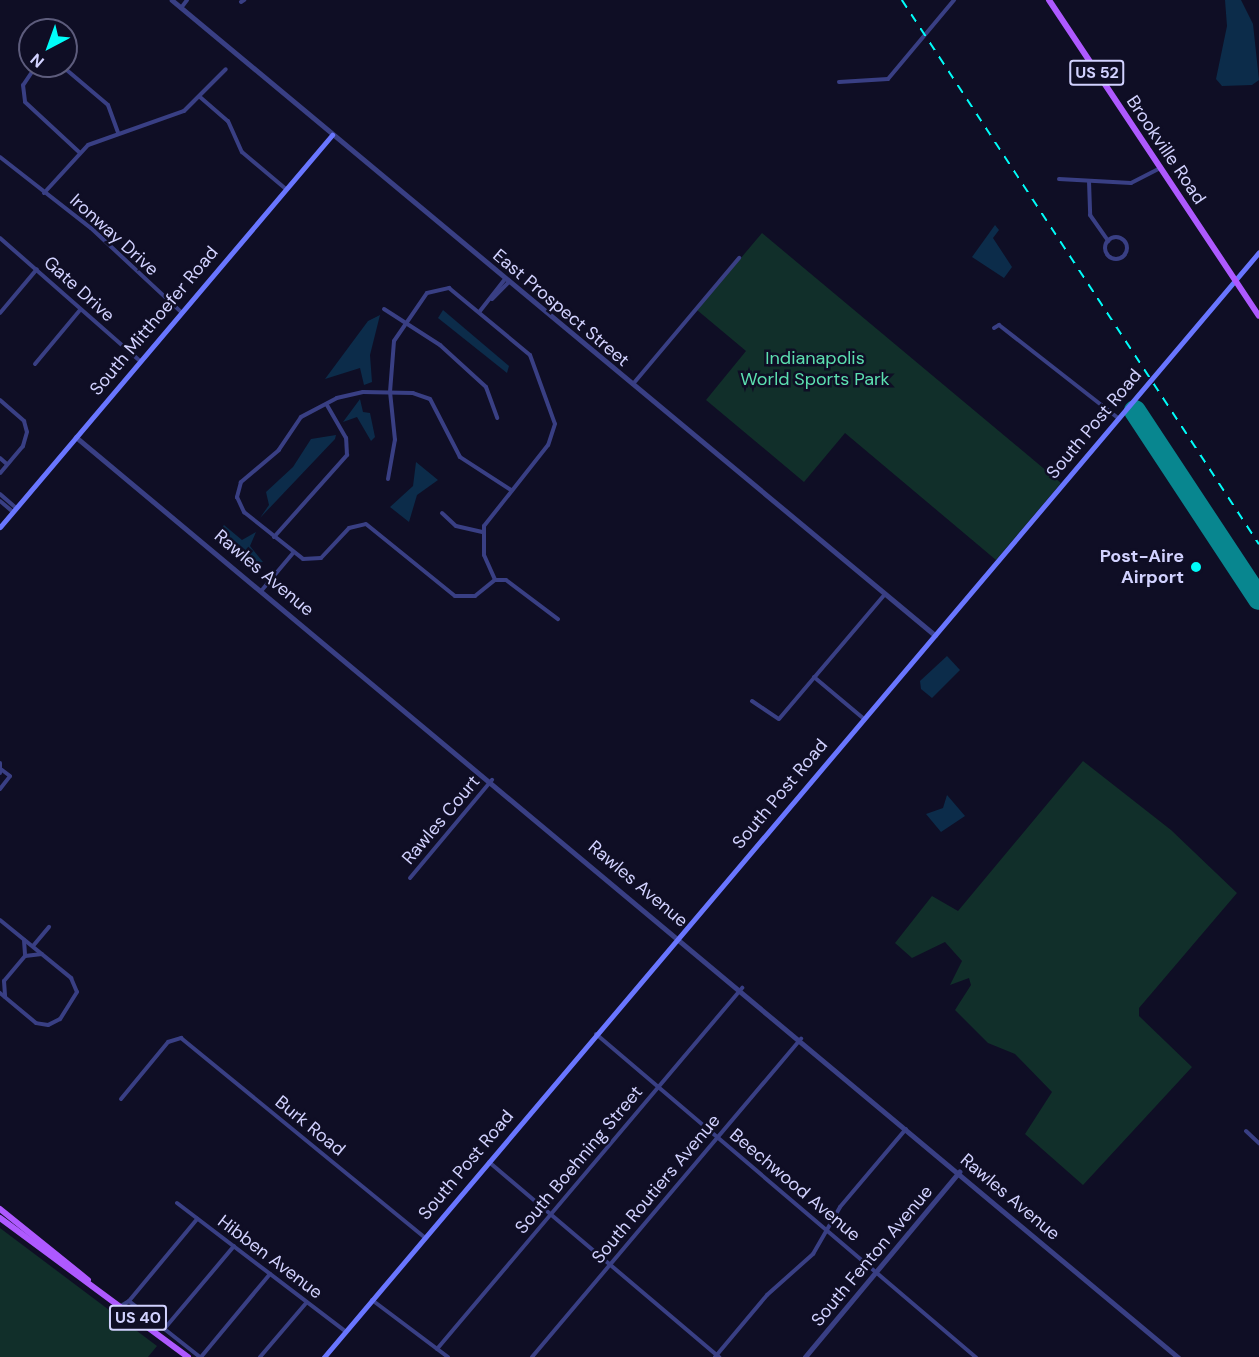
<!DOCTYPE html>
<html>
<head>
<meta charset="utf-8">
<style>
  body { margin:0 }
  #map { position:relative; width:1259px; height:1357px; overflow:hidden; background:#0f0e25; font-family:"DM Sans",sans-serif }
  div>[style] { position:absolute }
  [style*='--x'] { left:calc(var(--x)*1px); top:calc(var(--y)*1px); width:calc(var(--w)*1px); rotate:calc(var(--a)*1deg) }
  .green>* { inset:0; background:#112f2a }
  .water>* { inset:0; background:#0c2c4a }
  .runway>* { height:22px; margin:-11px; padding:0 11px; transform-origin:11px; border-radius:11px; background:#08868f }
  .minor>* { height:4px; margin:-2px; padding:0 2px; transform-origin:2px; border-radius:2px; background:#393f84 }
  .minor>.ring { margin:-2px; padding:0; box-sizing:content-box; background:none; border:4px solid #393f84; border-radius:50% }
  .tertiary>* { height:4.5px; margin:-2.25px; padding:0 2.25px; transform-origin:2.25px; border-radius:2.25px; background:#393f84 }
  .secondary>* { height:5px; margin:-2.5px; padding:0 2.5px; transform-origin:2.5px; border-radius:2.5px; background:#6976ff }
  .primary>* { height:6px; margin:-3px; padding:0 3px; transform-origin:3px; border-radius:3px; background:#ae59ff }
  .rail>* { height:1.5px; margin-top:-0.75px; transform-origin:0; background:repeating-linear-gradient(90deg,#00fdf9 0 9px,transparent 0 17px) }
  .dots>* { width:16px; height:16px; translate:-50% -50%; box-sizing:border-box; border:3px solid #0f0e25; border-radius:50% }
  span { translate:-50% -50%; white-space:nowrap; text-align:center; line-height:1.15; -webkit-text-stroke:5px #0f0e25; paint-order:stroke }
  .shield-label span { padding:2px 4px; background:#0f0e25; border:2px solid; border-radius:4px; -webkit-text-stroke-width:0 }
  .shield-label { font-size:16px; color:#d2d2ff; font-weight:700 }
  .street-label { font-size:18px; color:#d2d2ff }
  .park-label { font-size:18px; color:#5ce0b0 }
  .poi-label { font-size:18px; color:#d2d2ff; font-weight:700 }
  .right { translate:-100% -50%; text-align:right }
  .north { position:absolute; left:18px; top:18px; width:60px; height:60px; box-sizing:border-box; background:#0f0e25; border:2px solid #5d5c7c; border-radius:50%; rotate:221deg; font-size:16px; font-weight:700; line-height:24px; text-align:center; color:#d2d2ff }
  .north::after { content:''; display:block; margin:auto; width:21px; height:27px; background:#00fdf9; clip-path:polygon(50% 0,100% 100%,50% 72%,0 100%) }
</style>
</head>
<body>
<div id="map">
  <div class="green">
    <i style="clip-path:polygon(762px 233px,1061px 483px,996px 560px,845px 433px,804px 482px,706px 400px,746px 351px,697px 310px)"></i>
    <i style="clip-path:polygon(1083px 761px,1171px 830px,1237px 893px,1139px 1008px,1139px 1016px,1192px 1067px,1083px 1185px,1025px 1134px,1052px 1092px,1015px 1054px,988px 1043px,955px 1010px,971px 985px,969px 978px,950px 985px,962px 961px,945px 942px,912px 958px,895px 943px,932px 896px,958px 911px)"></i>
    <i style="clip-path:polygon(0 1228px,157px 1346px,148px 1357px,0 1357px)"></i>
  </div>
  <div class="water">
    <i style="clip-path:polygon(1225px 0,1241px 0,1253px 24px,1259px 80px,1252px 85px,1222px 86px,1216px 79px,1227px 26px)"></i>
    <i style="clip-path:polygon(995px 225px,999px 230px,993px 238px,1012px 267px,1004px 278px,972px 257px)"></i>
    <i style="clip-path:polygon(443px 310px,509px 366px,507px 373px,438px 318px)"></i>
    <i style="clip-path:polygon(380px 315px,370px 355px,372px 382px,364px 385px,360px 368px,325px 379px,368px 321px)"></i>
    <i style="clip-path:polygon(360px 399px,363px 412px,370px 413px,375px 437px,371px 441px,357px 417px,343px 422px)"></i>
    <i style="clip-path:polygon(336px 435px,335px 439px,260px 518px,269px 505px,266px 492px,293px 467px,311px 439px)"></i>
    <i style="clip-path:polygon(416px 462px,438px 480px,417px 495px,409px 522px,390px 507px,413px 486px)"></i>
    <i style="clip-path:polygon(224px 525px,242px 540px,256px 532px,250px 546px,263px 562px,251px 564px,226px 544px,220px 530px)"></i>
    <i style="clip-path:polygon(947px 656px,960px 670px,932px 698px,921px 689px,920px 681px)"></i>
    <i style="clip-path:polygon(947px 795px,965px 816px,941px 832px,926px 814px,943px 808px)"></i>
  </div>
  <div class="runway">
    <i style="--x:1135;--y:411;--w:225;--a:56.6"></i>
  </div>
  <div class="minor">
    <i style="--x:241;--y:2;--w:4;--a:-34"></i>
    <i style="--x:181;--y:8;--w:10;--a:-53"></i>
    <i style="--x:36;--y:66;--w:23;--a:124"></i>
    <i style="--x:23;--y:85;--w:17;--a:83"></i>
    <i style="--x:25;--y:102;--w:74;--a:42.8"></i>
    <i style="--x:62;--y:66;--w:60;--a:40.3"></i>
    <i style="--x:108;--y:105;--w:29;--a:70"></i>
    <i style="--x:839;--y:82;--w:49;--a:-3.5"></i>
    <i style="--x:888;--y:79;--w:103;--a:-50.1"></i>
    <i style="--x:200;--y:97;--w:37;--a:41"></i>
    <i style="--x:228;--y:121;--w:34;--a:66"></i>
    <i style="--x:242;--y:152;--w:57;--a:40.1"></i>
    <i style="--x:0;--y:157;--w:115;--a:38"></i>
    <i style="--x:91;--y:228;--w:123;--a:43"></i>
    <i style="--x:1059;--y:179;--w:72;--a:3.2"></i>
    <i style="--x:1131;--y:183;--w:34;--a:-27"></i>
    <i style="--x:1089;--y:181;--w:34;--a:88"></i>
    <i style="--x:1090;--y:215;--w:32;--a:55"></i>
    <i style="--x:44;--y:193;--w:65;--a:-47.5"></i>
    <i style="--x:88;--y:145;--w:102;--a:-19.5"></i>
    <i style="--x:184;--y:111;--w:59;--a:-45"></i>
    <i class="ring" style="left:1105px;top:237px;width:18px;height:18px"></i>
    <i style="--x:0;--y:238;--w:186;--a:41.3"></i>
    <i style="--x:492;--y:299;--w:24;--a:-45"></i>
    <i style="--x:384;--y:309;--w:67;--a:32.7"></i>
    <i style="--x:440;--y:345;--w:62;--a:42.4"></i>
    <i style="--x:486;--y:387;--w:33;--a:70"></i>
    <i style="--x:480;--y:311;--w:41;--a:-52"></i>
    <i style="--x:0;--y:313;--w:57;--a:-49.9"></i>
    <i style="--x:994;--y:328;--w:6;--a:-31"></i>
    <i style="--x:999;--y:325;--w:151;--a:38"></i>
    <i style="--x:35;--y:364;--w:70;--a:-50.2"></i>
    <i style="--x:633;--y:384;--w:165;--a:-49.9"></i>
    <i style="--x:0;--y:400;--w:32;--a:41"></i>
    <i style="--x:24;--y:421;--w:11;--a:75"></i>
    <i style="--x:27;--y:432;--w:15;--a:106"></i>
    <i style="--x:23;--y:446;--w:35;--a:130"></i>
    <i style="--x:0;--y:458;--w:9;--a:41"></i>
    <i style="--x:388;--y:479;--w:40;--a:-80"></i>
    <i style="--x:395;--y:440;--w:48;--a:-95.9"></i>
    <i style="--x:390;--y:392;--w:51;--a:-85.5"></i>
    <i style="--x:394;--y:341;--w:58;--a:-55.5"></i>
    <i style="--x:427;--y:293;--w:23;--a:-13"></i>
    <i style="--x:449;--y:288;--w:105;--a:39.6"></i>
    <i style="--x:530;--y:355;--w:73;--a:70.1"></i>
    <i style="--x:555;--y:424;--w:22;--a:108"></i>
    <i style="--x:548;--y:445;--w:103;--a:128.3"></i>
    <i style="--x:484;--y:526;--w:29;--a:90"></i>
    <i style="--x:484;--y:555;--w:27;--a:66"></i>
    <i style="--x:511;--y:490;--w:61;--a:-147.1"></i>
    <i style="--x:460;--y:457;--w:65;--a:-117.3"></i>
    <i style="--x:430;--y:399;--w:18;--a:-161"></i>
    <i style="--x:413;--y:393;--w:50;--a:-178.9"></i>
    <i style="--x:363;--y:392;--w:27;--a:167"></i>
    <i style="--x:337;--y:398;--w:41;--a:152.2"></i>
    <i style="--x:301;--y:417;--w:40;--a:124"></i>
    <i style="--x:279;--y:450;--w:50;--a:139.9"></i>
    <i style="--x:241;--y:482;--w:16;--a:105"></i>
    <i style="--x:237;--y:497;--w:17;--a:65"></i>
    <i style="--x:244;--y:512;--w:75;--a:38.5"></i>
    <i style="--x:303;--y:559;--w:18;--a:-3"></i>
    <i style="--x:321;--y:558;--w:41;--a:-47"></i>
    <i style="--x:349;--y:528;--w:17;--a:-13"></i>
    <i style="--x:366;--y:524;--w:114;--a:39"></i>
    <i style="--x:455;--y:596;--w:20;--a:0"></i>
    <i style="--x:475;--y:596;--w:26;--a:-39"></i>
    <i style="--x:495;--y:580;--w:11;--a:0"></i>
    <i style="--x:506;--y:580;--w:65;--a:36.9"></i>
    <i style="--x:0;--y:494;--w:21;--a:41"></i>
    <i style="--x:0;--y:501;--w:17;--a:40"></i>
    <i style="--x:442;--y:513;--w:19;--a:43"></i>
    <i style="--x:456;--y:526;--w:27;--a:13"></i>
    <i style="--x:274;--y:537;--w:110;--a:-48.3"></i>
    <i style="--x:347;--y:455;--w:17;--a:-93"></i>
    <i style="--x:346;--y:438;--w:39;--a:-120"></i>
    <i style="--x:262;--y:590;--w:48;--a:-50"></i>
    <i style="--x:814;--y:677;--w:65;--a:40"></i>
    <i style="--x:752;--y:701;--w:32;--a:34"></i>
    <i style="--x:779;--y:719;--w:164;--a:-49.7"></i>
    <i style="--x:0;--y:763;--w:10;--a:90"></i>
    <i style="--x:0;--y:789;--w:16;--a:-52"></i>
    <i style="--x:10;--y:776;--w:10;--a:-143"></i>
    <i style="--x:410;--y:878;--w:128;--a:-50.1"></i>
    <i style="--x:0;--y:920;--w:92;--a:39.2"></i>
    <i style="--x:71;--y:978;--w:15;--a:67"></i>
    <i style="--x:77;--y:992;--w:32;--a:122"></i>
    <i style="--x:60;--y:1019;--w:13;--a:153"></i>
    <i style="--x:48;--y:1025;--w:12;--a:-171"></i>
    <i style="--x:36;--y:1023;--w:47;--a:-140.2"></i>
    <i style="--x:24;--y:940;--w:16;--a:86"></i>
    <i style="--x:33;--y:946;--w:25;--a:-50"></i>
    <i style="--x:25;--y:956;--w:17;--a:-7"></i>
    <i style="--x:4;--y:981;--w:33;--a:-50"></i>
    <i style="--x:4;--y:981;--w:16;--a:86"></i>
    <i style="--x:596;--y:1034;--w:499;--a:40.4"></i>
    <i style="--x:121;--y:1099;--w:74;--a:-50.5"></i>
    <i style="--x:168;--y:1042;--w:14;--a:-17"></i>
    <i style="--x:181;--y:1038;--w:315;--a:39.3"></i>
    <i style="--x:1246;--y:1131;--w:18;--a:43"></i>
    <i style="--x:489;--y:1162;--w:302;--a:40.3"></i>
    <i style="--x:177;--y:1203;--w:211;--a:37.3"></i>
    <i style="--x:372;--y:1300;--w:95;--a:36.9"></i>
    <i style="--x:129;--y:1301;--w:107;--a:-50.3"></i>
    <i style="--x:121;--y:1306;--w:9;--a:-32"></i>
    <i style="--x:129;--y:1301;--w:90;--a:38.3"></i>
    <i style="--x:165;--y:1328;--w:107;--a:-49.9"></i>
    <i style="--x:437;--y:1349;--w:473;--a:-49.8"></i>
    <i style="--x:201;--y:1357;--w:108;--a:-50.3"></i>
    <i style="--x:260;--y:1357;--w:72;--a:-49.5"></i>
    <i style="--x:532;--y:1357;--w:417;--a:-49.8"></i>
    <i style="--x:715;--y:1357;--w:81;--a:-50"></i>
    <i style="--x:767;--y:1295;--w:62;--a:-41.7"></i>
    <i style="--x:813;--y:1254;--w:54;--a:-60.1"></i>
    <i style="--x:840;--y:1207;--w:102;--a:-49.8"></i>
  </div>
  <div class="tertiary">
    <i style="--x:172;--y:0;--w:993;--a:39.77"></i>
    <i style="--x:76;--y:437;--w:1436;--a:39.86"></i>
    <i style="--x:805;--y:1357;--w:241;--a:-50.2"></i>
  </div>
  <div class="secondary">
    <i style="--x:0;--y:527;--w:514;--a:-49.74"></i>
    <i style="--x:324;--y:1357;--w:1447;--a:-49.76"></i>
  </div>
  <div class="primary">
    <i style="--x:1049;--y:0;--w:379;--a:56.4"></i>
    <i style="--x:0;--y:1209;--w:113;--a:38.9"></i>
    <i style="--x:0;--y:1218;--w:234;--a:36.5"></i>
  </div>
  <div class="rail">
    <i style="--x:902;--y:0;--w:651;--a:56.73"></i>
  </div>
  <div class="dots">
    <i style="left:1196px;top:567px;background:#00fdf9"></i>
  </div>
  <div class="shield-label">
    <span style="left:1097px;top:73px">US 52</span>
    <span style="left:138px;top:1318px">US 40</span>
  </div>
  <div class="street-label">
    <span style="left:1166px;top:150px;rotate:56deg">Brookville Road</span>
    <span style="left:114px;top:235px;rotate:42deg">Ironway Drive</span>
    <span style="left:79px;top:289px;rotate:42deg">Gate Drive</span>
    <span style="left:561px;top:308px;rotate:40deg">East Prospect Street</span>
    <span style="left:154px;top:321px;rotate:-50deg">South Mitthoefer Road</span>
    <span style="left:1094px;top:424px;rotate:-50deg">South Post Road</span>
    <span style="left:264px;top:573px;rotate:40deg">Rawles Avenue</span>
    <span style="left:780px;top:794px;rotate:-50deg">South Post Road</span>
    <span style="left:441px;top:820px;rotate:-50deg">Rawles Court</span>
    <span style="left:638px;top:884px;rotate:40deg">Rawles Avenue</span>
    <span style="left:310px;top:1126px;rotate:39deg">Burk Road</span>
    <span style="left:579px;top:1160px;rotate:-50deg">South Boehning Street</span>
    <span style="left:466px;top:1165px;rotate:-50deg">South Post Road</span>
    <span style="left:795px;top:1185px;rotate:40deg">Beechwood Avenue</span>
    <span style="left:656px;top:1189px;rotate:-50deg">South Routiers Avenue</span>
    <span style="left:1010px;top:1197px;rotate:40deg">Rawles Avenue</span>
    <span style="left:872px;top:1256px;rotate:-50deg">South Fenton Avenue</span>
    <span style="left:270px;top:1257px;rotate:37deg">Hibben Avenue</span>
  </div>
  <div class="park-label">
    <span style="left:815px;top:369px">Indianapolis<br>World Sports Park</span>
  </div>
  <div class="poi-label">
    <span class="right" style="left:1184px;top:567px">Post-Aire<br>Airport</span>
  </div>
  <div class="north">N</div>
</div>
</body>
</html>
